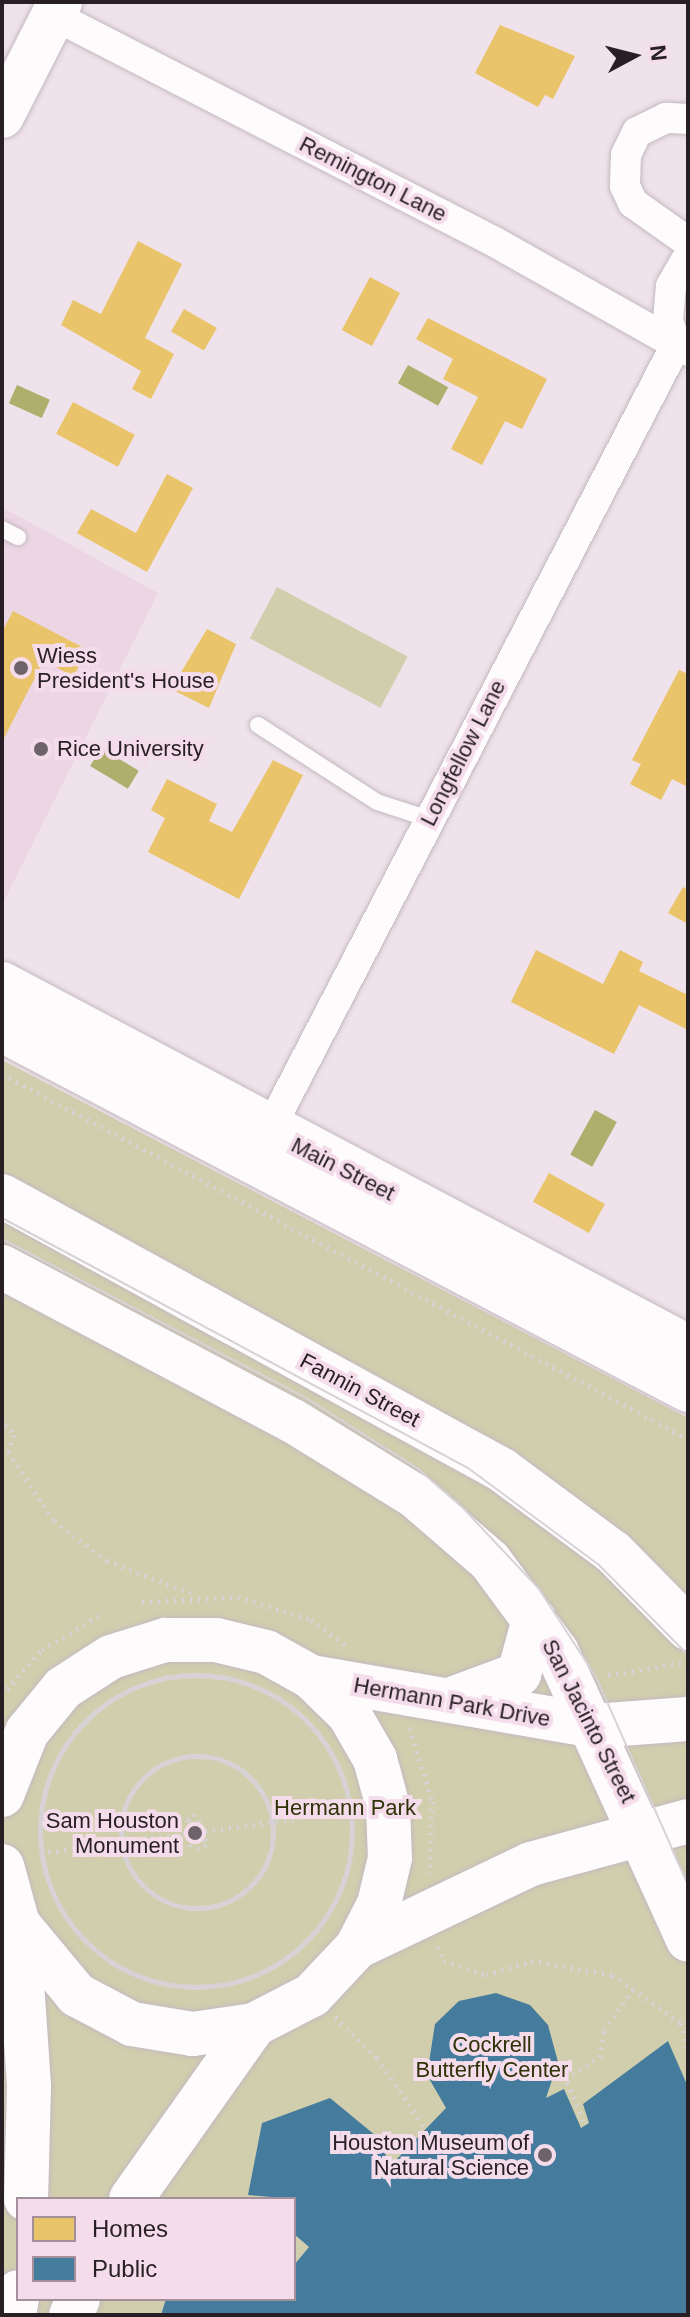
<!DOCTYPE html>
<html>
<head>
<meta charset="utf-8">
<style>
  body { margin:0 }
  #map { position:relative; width:690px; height:2317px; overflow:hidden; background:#efe2ea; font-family:Helvetica,sans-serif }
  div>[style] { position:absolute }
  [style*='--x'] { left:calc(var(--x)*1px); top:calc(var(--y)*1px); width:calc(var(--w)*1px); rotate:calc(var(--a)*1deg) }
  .built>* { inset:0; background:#edd6e4 }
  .green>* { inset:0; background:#d1cead; transform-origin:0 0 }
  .water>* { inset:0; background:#afae6d; transform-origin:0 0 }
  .homes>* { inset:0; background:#e9c46a; transform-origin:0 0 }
  .public>* { inset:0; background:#457b9d }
  .path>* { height:5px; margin-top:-2.5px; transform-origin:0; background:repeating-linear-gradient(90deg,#d6d2d5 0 2px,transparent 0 8px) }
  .path>.ring { margin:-2.5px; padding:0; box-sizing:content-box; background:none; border:5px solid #d6d2d5; border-radius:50% }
  .roads { filter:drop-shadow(0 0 2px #c4b9c0) drop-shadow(0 0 2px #c4b9c0) }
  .lane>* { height:16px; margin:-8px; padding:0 8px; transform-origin:8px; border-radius:8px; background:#fdfbfc }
  .street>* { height:30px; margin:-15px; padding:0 15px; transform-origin:15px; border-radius:15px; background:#fdfbfc }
  .secondary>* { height:44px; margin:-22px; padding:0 22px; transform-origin:22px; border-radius:22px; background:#fdfbfc }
  .primary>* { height:44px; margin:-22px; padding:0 22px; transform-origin:22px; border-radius:22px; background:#fdfbfc }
  .tram>* { height:2px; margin:-1px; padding:0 1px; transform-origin:1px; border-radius:1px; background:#d6d2d5 }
  .dots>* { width:22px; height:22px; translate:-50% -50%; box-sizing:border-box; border:4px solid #f5dceb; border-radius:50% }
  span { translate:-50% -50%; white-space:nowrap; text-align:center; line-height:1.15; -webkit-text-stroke:8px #f5dceb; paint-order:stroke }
  .street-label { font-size:22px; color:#271f24 }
  .poi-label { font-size:22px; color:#271f24 }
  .left { translate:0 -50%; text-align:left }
  .right { translate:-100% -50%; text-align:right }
  .park-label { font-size:22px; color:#303208 }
  .frame { position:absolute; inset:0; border:4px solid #271f24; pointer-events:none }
  .legend { position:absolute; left:16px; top:2197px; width:280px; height:104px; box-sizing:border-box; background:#f5dceb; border:2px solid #a3909b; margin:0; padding:10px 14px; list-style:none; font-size:24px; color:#271f24 }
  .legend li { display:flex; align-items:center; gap:16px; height:40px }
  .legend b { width:40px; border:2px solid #a3909b }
  .north { position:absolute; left:594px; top:16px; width:80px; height:80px; -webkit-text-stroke:6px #f5dceb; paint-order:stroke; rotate:83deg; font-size:22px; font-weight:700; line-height:32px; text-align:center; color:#271f24 }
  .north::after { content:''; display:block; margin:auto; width:28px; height:36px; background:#271f24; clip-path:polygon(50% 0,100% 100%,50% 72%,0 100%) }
</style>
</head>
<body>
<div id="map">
  <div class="built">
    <i style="clip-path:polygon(2px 507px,158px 593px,2px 905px)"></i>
  </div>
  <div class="green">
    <i style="left:277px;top:587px;width:148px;height:58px;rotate:28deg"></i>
    <i style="clip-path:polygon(evenodd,2px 1060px,688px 1418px,688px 2315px,2px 2315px,2px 1060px,18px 2199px,294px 2199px,294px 2299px,18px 2299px,18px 2199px)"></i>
  </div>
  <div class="water">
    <i style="left:408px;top:365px;width:46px;height:21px;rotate:29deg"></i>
    <i style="left:17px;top:385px;width:36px;height:20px;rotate:24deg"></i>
    <i style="left:101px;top:748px;width:44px;height:21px;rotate:31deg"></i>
    <i style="left:595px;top:1110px;width:25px;height:51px;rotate:29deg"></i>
  </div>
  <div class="homes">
    <i style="clip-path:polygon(500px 25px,575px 56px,553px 99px,545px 95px,538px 107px,475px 73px)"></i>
    <i style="clip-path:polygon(138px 241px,182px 264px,145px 338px,174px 354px,151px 399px,132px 389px,141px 371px,61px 325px,73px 300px,101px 314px)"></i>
    <i style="left:370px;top:277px;width:34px;height:60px;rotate:28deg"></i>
    <i style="left:184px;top:309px;width:38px;height:26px;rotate:30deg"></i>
    <i style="clip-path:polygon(428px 318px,547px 379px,522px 429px,505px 421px,482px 465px,451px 449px,478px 397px,443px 379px,453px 359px,416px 339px)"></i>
    <i style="left:73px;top:402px;width:70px;height:36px;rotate:28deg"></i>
    <i style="clip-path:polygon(167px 474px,193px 488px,147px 572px,77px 533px,91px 509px,136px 533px)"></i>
    <i style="clip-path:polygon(13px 611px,88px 650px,73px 677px,44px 660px,2px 742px,2px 632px)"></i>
    <i style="clip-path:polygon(207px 629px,236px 644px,209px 708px,171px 689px)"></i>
    <i style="clip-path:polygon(679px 670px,688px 674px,688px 787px,672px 779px,661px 800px,630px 784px,641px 764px,632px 760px)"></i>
    <i style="clip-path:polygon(273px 760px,303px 775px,239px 899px,148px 852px,165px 818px,151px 810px,167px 779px,217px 804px,209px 821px,232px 832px)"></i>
    <i style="clip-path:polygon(683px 887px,688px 890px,688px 924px,668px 913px)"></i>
    <i style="clip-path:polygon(536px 950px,603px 984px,620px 950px,643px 962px,639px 971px,688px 995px,688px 1030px,639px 1005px,614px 1054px,511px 1002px)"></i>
    <i style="left:549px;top:1173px;width:64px;height:33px;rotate:29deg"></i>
  </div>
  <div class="public">
    <i style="clip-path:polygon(496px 1993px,530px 2005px,548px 2025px,558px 2062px,546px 2098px,564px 2089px,581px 2128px,589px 2123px,583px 2104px,668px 2041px,688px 2087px,688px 2315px,161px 2315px,166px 2299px,294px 2299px,294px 2265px,309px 2247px,294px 2234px,294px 2199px,248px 2195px,262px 2123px,330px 2098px,387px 2145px,385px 2159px,394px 2162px,446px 2108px,427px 2075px,435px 2024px,459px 2001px)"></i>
  </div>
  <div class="path">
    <i style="--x:2;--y:1074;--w:777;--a:28.02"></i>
    <i style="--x:2;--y:1417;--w:22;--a:56"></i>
    <i style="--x:14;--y:1435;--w:18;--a:109"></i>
    <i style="--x:8;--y:1452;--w:83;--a:56.3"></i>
    <i style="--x:54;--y:1521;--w:66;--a:37"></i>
    <i style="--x:107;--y:1561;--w:93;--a:20.8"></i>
    <i style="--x:142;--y:1602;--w:96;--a:-3"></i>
    <i style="--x:238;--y:1597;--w:77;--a:17.5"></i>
    <i style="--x:311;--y:1620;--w:46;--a:36.1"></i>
    <i style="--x:608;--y:1675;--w:75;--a:-9.2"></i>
    <i class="ring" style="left:40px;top:1675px;width:307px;height:307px"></i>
    <i style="--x:7;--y:1689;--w:52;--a:-48.1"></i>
    <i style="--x:42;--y:1650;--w:66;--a:-31.3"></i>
    <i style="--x:410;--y:1728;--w:76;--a:73.2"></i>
    <i style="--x:432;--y:1801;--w:73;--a:91.6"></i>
    <i class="ring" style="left:121px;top:1756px;width:147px;height:147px"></i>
    <i style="--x:194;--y:1814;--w:20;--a:57"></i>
    <i style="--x:205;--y:1831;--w:14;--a:86"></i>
    <i style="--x:206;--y:1845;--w:8;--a:150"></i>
    <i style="--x:199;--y:1849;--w:9;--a:-162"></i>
    <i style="--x:190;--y:1846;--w:26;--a:-94"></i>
    <i style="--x:188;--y:1820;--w:8;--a:-45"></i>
    <i style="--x:205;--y:1831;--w:149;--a:-7.7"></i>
    <i style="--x:40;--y:1853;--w:150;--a:-7.6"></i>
    <i style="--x:437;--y:1947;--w:16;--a:63"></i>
    <i style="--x:444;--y:1961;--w:44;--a:18.4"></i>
    <i style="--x:486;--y:1975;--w:47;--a:-17.3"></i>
    <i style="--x:531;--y:1961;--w:83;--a:9.7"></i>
    <i style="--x:613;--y:1975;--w:83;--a:35.2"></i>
    <i style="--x:681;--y:2023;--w:28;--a:75"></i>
    <i style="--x:335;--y:2017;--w:59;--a:44.3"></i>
    <i style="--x:377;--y:2058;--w:86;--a:55.4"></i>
    <i style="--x:583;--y:2121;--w:45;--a:-112"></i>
    <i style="--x:566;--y:2079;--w:40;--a:-32.9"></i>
    <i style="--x:600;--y:2057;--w:27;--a:-82"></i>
    <i style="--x:604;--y:2030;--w:54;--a:-54.8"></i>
  </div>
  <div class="roads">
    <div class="lane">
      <i style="--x:2;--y:529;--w:18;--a:27"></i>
      <i style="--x:258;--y:725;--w:142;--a:32.9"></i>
      <i style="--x:377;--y:802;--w:55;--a:18.1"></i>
    </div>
    <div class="street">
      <i style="--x:53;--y:15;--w:495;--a:27.2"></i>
      <i style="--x:493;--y:241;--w:224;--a:29.4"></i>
      <i style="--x:688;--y:119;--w:22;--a:-177"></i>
      <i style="--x:666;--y:118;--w:32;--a:154"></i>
      <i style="--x:637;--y:132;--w:25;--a:116"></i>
      <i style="--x:626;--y:155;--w:31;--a:92"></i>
      <i style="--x:625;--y:186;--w:19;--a:65"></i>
      <i style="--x:633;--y:203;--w:67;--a:35.3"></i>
      <i style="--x:676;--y:345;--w:26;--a:-108"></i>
      <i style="--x:668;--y:320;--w:34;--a:-85"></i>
      <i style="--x:671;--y:286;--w:34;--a:-60"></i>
      <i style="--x:263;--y:1142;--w:898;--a:-62.61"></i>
    </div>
    <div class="secondary">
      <i style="--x:2;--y:116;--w:128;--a:-63"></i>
      <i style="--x:311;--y:1677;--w:287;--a:9.8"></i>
      <i style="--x:594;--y:1726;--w:94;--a:-4.3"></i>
      <i style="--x:2;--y:1795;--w:68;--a:-68.4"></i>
      <i style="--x:27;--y:1732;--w:57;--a:-50.7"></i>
      <i style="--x:63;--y:1688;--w:57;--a:-32.9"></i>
      <i style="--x:111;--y:1657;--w:57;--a:-17.5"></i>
      <i style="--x:165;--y:1640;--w:51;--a:0"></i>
      <i style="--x:216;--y:1640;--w:51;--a:13.5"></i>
      <i style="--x:266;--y:1652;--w:51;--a:29.1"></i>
      <i style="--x:311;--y:1677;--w:53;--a:44.2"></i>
      <i style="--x:349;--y:1714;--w:52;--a:60"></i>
      <i style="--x:375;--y:1759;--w:50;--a:74.8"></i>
      <i style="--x:388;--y:1807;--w:51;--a:87.8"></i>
      <i style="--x:390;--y:1858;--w:47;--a:103.4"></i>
      <i style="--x:379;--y:1904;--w:48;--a:117.1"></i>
      <i style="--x:357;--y:1947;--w:66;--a:133.2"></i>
      <i style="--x:312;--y:1995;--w:65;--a:152.7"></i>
      <i style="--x:254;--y:2025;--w:62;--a:171.6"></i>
      <i style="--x:193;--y:2034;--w:62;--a:-170.7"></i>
      <i style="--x:132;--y:2024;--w:62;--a:-152.2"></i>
      <i style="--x:77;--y:1995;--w:92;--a:-129.7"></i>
      <i style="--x:18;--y:1924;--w:60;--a:-105.4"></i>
      <i style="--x:18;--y:1924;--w:163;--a:86.1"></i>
      <i style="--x:29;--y:2087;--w:112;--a:91.5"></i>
      <i style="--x:357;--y:1947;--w:193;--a:-25.5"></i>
      <i style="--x:531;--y:1864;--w:163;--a:-15.3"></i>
      <i style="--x:131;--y:2199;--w:213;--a:-54.7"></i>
      <i style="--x:14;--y:2315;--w:23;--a:-80"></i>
      <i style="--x:71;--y:2315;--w:17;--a:-66"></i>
    </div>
    <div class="primary">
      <i style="--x:2;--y:984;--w:776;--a:27.89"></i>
      <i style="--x:2;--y:1030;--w:775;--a:27.69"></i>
      <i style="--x:2;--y:1196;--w:570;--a:28.72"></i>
      <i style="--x:502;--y:1470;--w:138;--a:36.5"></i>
      <i style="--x:613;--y:1552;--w:107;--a:45.4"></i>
      <i style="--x:2;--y:1267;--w:329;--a:27.9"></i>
      <i style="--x:293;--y:1421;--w:143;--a:31.6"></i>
      <i style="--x:415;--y:1496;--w:99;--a:40.9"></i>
      <i style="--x:490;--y:1561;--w:113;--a:53.6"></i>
      <i style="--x:557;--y:1652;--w:316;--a:65.5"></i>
      <i style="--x:449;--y:1700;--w:75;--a:-20.4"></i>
      <i style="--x:519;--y:1674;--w:57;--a:-74.7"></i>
    </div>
  </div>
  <div class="tram">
    <i style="--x:2;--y:1218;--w:529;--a:28.21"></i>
    <i style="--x:468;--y:1468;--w:163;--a:36.5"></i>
    <i style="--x:599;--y:1565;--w:127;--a:45.3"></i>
    <i style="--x:2;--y:1239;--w:343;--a:27.6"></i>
    <i style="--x:306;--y:1398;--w:131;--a:32.2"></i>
    <i style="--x:417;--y:1468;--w:61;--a:41"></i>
    <i style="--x:463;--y:1508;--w:111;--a:46.8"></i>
    <i style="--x:539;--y:1589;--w:105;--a:57.1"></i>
    <i style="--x:596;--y:1677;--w:227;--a:66.1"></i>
  </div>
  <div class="dots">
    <i style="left:21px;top:668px;background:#6d6369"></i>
    <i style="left:41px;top:749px;background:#6d6369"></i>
    <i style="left:195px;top:1833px;background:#6d6369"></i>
    <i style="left:545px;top:2155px;background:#6d6369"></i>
  </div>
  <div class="street-label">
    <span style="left:373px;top:179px;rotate:27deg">Remington Lane</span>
    <span style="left:463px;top:753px;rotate:-63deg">Longfellow Lane</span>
    <span style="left:343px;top:1169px;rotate:27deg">Main Street</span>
    <span style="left:360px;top:1390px;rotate:28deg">Fannin Street</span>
    <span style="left:452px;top:1702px;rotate:10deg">Hermann Park Drive</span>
    <span style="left:589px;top:1721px;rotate:63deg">San Jacinto Street</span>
  </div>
  <div class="poi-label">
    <span class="left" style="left:37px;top:668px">Wiess<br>President's House</span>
    <span class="left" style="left:57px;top:749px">Rice University</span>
    <span class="right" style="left:179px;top:1833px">Sam Houston<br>Monument</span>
    <span class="right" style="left:529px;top:2155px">Houston Museum of<br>Natural Science</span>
  </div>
  <div class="park-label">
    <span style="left:345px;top:1808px">Hermann Park</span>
    <span style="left:492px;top:2057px">Cockrell<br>Butterfly Center</span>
  </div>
  <div class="frame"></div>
  <ul class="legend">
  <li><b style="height:22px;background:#e9c46a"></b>Homes</li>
  <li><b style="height:22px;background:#457b9d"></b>Public</li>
  </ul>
  <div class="north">N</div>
</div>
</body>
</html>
